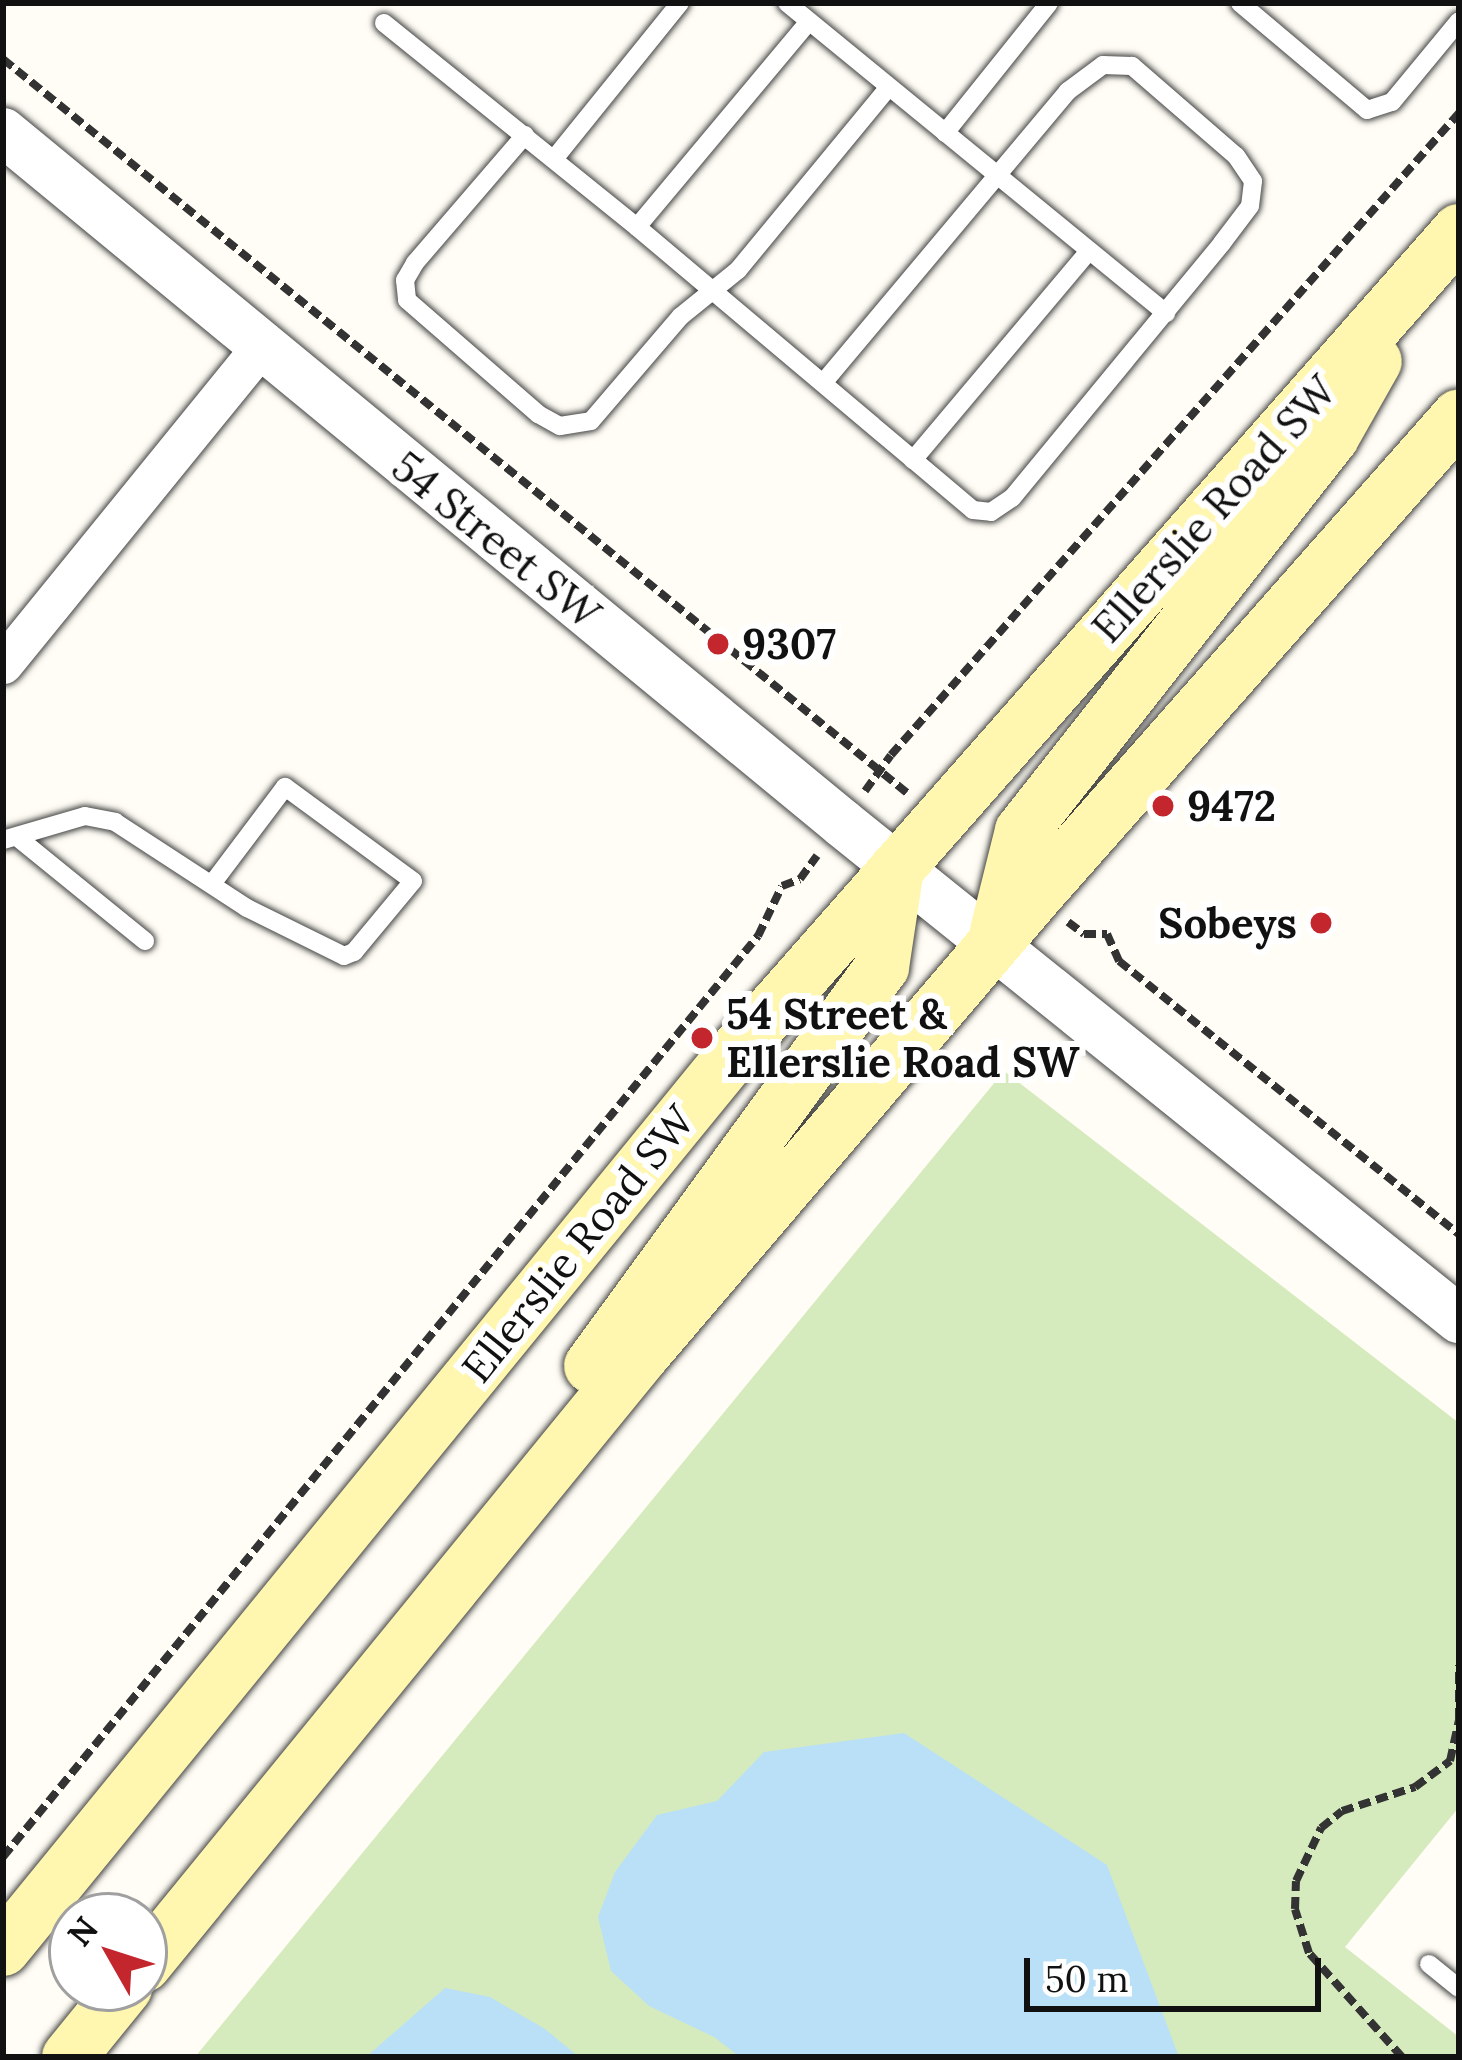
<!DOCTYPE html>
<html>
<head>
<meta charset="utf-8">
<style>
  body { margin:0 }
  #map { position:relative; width:1462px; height:2060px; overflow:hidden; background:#fffdf5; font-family:Lora,serif }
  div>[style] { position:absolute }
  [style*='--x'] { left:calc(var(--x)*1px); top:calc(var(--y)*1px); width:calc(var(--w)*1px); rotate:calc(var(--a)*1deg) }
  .green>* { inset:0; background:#d5ebbd }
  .water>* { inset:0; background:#b9e0f7 }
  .path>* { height:8px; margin-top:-4px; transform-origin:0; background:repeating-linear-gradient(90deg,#333 0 12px,transparent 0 18px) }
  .roads { filter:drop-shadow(0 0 3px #444) drop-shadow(0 0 3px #444) }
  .service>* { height:18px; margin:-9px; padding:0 9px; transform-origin:9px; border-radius:9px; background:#fff }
  .minor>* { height:39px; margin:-19.5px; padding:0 19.5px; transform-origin:19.5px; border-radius:19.5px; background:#fff }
  .tertiary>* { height:48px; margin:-24px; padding:0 24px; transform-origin:24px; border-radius:24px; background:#fff }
  .secondary>* { height:54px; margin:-27px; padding:0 27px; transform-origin:27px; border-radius:27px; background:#fff6b0 }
  .dots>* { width:33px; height:33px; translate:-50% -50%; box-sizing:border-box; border:6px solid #fff; border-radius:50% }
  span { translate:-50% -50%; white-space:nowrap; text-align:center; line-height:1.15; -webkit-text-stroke:12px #fff; paint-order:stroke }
  .street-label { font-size:42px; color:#111 }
  .poi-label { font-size:42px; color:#111; font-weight:700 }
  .left { translate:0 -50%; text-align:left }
  .right { translate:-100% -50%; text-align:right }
  .frame { position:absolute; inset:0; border:6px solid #111; pointer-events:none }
  .north { position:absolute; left:48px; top:1892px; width:120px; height:120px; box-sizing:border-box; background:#fff; border:3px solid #a0a0a0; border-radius:50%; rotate:309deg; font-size:33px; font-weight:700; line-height:48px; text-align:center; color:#111 }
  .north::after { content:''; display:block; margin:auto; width:42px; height:54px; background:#c4262e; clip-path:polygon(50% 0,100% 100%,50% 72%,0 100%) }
  .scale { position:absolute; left:1024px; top:1958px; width:297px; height:54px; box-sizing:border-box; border:6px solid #111; border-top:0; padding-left:15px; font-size:36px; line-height:42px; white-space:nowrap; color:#111; -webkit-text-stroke:9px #fff; paint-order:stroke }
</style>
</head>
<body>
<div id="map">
  <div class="green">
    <i style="clip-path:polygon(1004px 1071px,1459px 1423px,1459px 1807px,1345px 1947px,1459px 2037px,1459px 2057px,195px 2057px)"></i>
  </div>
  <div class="water">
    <i style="clip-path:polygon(904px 1733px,1107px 1865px,1179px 2057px,740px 2057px,714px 2037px,649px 2006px,611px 1971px,598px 1917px,615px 1872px,657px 1815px,717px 1801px,764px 1752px)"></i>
    <i style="clip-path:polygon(445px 1988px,490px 1997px,545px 2029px,579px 2057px,366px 2057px)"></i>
  </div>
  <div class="path">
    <i style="--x:3;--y:59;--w:1164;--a:39.07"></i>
    <i style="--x:865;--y:791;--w:44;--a:-54.2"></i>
    <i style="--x:891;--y:755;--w:857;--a:-48.5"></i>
    <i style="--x:1068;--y:922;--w:20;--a:37"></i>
    <i style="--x:1084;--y:934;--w:23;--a:0"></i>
    <i style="--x:1107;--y:934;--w:30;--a:66"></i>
    <i style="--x:1119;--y:961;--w:436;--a:38.8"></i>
    <i style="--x:3;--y:1857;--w:1191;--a:-50.66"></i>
    <i style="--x:758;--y:936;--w:55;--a:-64.4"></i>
    <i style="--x:782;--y:886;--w:19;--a:-21"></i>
    <i style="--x:800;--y:879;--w:29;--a:-54"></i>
    <i style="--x:1402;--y:2057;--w:140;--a:-131.8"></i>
    <i style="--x:1309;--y:1953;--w:46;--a:-107.7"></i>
    <i style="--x:1295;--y:1909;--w:28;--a:-88"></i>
    <i style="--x:1296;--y:1881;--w:59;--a:-64.7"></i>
    <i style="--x:1321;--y:1828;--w:27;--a:-39"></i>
    <i style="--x:1342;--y:1811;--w:77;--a:-18.2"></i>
    <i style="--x:1415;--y:1787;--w:44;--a:-36.6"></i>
    <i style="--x:1450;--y:1761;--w:42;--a:-77.6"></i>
    <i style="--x:1459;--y:1720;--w:55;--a:-90"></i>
  </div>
  <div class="roads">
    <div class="service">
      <i style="--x:787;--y:3;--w:490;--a:39.3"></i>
      <i style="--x:1240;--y:3;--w:166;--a:40.1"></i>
      <i style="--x:1367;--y:110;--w:26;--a:-18"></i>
      <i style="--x:1392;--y:102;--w:105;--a:-50.4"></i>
      <i style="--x:384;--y:23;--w:325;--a:38.9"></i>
      <i style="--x:637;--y:227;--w:439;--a:40.1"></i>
      <i style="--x:973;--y:510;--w:18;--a:6"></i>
      <i style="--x:991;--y:512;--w:25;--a:-34"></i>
      <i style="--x:1012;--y:498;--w:330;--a:-50.5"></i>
      <i style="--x:1222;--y:243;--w:46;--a:-52.9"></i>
      <i style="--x:1250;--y:206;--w:25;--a:-83"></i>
      <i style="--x:1253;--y:181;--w:30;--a:-124"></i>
      <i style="--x:1236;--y:156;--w:138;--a:-139.1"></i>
      <i style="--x:1132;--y:66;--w:29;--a:-178"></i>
      <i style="--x:1103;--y:65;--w:44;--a:143.4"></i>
      <i style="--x:1068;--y:91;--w:381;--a:130"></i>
      <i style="--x:945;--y:133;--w:166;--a:-51.3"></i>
      <i style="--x:525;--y:135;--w:169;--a:130.7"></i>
      <i style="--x:415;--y:263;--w:20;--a:120"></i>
      <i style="--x:405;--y:280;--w:20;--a:84"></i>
      <i style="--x:407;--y:300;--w:174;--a:41"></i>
      <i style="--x:538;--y:414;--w:25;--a:29"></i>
      <i style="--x:560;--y:426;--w:31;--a:-9"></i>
      <i style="--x:591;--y:421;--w:138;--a:-49.4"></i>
      <i style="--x:681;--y:316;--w:73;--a:-38.9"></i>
      <i style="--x:738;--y:270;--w:237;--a:-50.5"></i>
      <i style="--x:554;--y:159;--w:201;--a:-51.1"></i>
      <i style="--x:637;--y:227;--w:268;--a:-50.1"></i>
      <i style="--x:913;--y:460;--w:273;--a:-49.9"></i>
      <i style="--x:17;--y:837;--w:165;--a:39.1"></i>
      <i style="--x:3;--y:840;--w:85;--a:-16.3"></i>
      <i style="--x:85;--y:816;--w:31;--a:11"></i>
      <i style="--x:115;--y:822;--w:158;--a:33.1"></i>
      <i style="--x:247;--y:908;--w:108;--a:26.3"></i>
      <i style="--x:344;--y:956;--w:11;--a:-22"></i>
      <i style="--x:354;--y:952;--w:92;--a:-50.3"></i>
      <i style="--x:413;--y:881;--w:159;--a:-143.7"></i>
      <i style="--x:285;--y:787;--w:121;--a:127"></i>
      <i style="--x:1429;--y:1964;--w:38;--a:39"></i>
    </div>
    <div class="minor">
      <i style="--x:3;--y:664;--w:409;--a:-50.9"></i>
    </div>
    <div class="tertiary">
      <i style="--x:3;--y:132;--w:1087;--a:39.47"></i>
      <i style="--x:842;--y:823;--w:792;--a:38.8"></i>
    </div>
    <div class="secondary">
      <i style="--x:997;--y:931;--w:103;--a:-76"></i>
      <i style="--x:1022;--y:831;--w:501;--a:-51.8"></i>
      <i style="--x:1332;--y:437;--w:87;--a:-60.5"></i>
      <i style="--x:591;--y:1366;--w:494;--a:-53.9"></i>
      <i style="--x:882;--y:967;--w:100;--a:-81.4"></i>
      <i style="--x:3;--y:1949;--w:1153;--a:-50.77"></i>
      <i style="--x:732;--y:1056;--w:1100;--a:-48.61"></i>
      <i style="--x:144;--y:1965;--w:789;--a:-50.76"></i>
      <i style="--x:643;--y:1354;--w:603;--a:-49.44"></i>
      <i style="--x:1035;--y:896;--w:640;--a:-48.54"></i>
      <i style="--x:69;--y:2057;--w:89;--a:-50.9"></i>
    </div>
  </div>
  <div class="dots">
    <i style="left:718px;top:644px;background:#c4262e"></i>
    <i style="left:1163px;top:806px;background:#c4262e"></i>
    <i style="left:1321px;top:923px;background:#c4262e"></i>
    <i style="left:702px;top:1038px;background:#c4262e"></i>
  </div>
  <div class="street-label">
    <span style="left:1214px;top:509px;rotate:-48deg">Ellerslie Road SW</span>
    <span style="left:496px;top:540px;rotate:39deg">54 Street SW</span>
    <span style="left:578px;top:1244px;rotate:-51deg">Ellerslie Road SW</span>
  </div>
  <div class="poi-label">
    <span class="left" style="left:742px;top:644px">9307</span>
    <span class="left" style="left:1187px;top:806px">9472</span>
    <span class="right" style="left:1297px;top:923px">Sobeys</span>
    <span class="left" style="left:726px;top:1038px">54 Street &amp;<br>Ellerslie Road SW</span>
  </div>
  <div class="frame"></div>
  <div class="north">N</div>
  <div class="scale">50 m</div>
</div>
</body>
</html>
